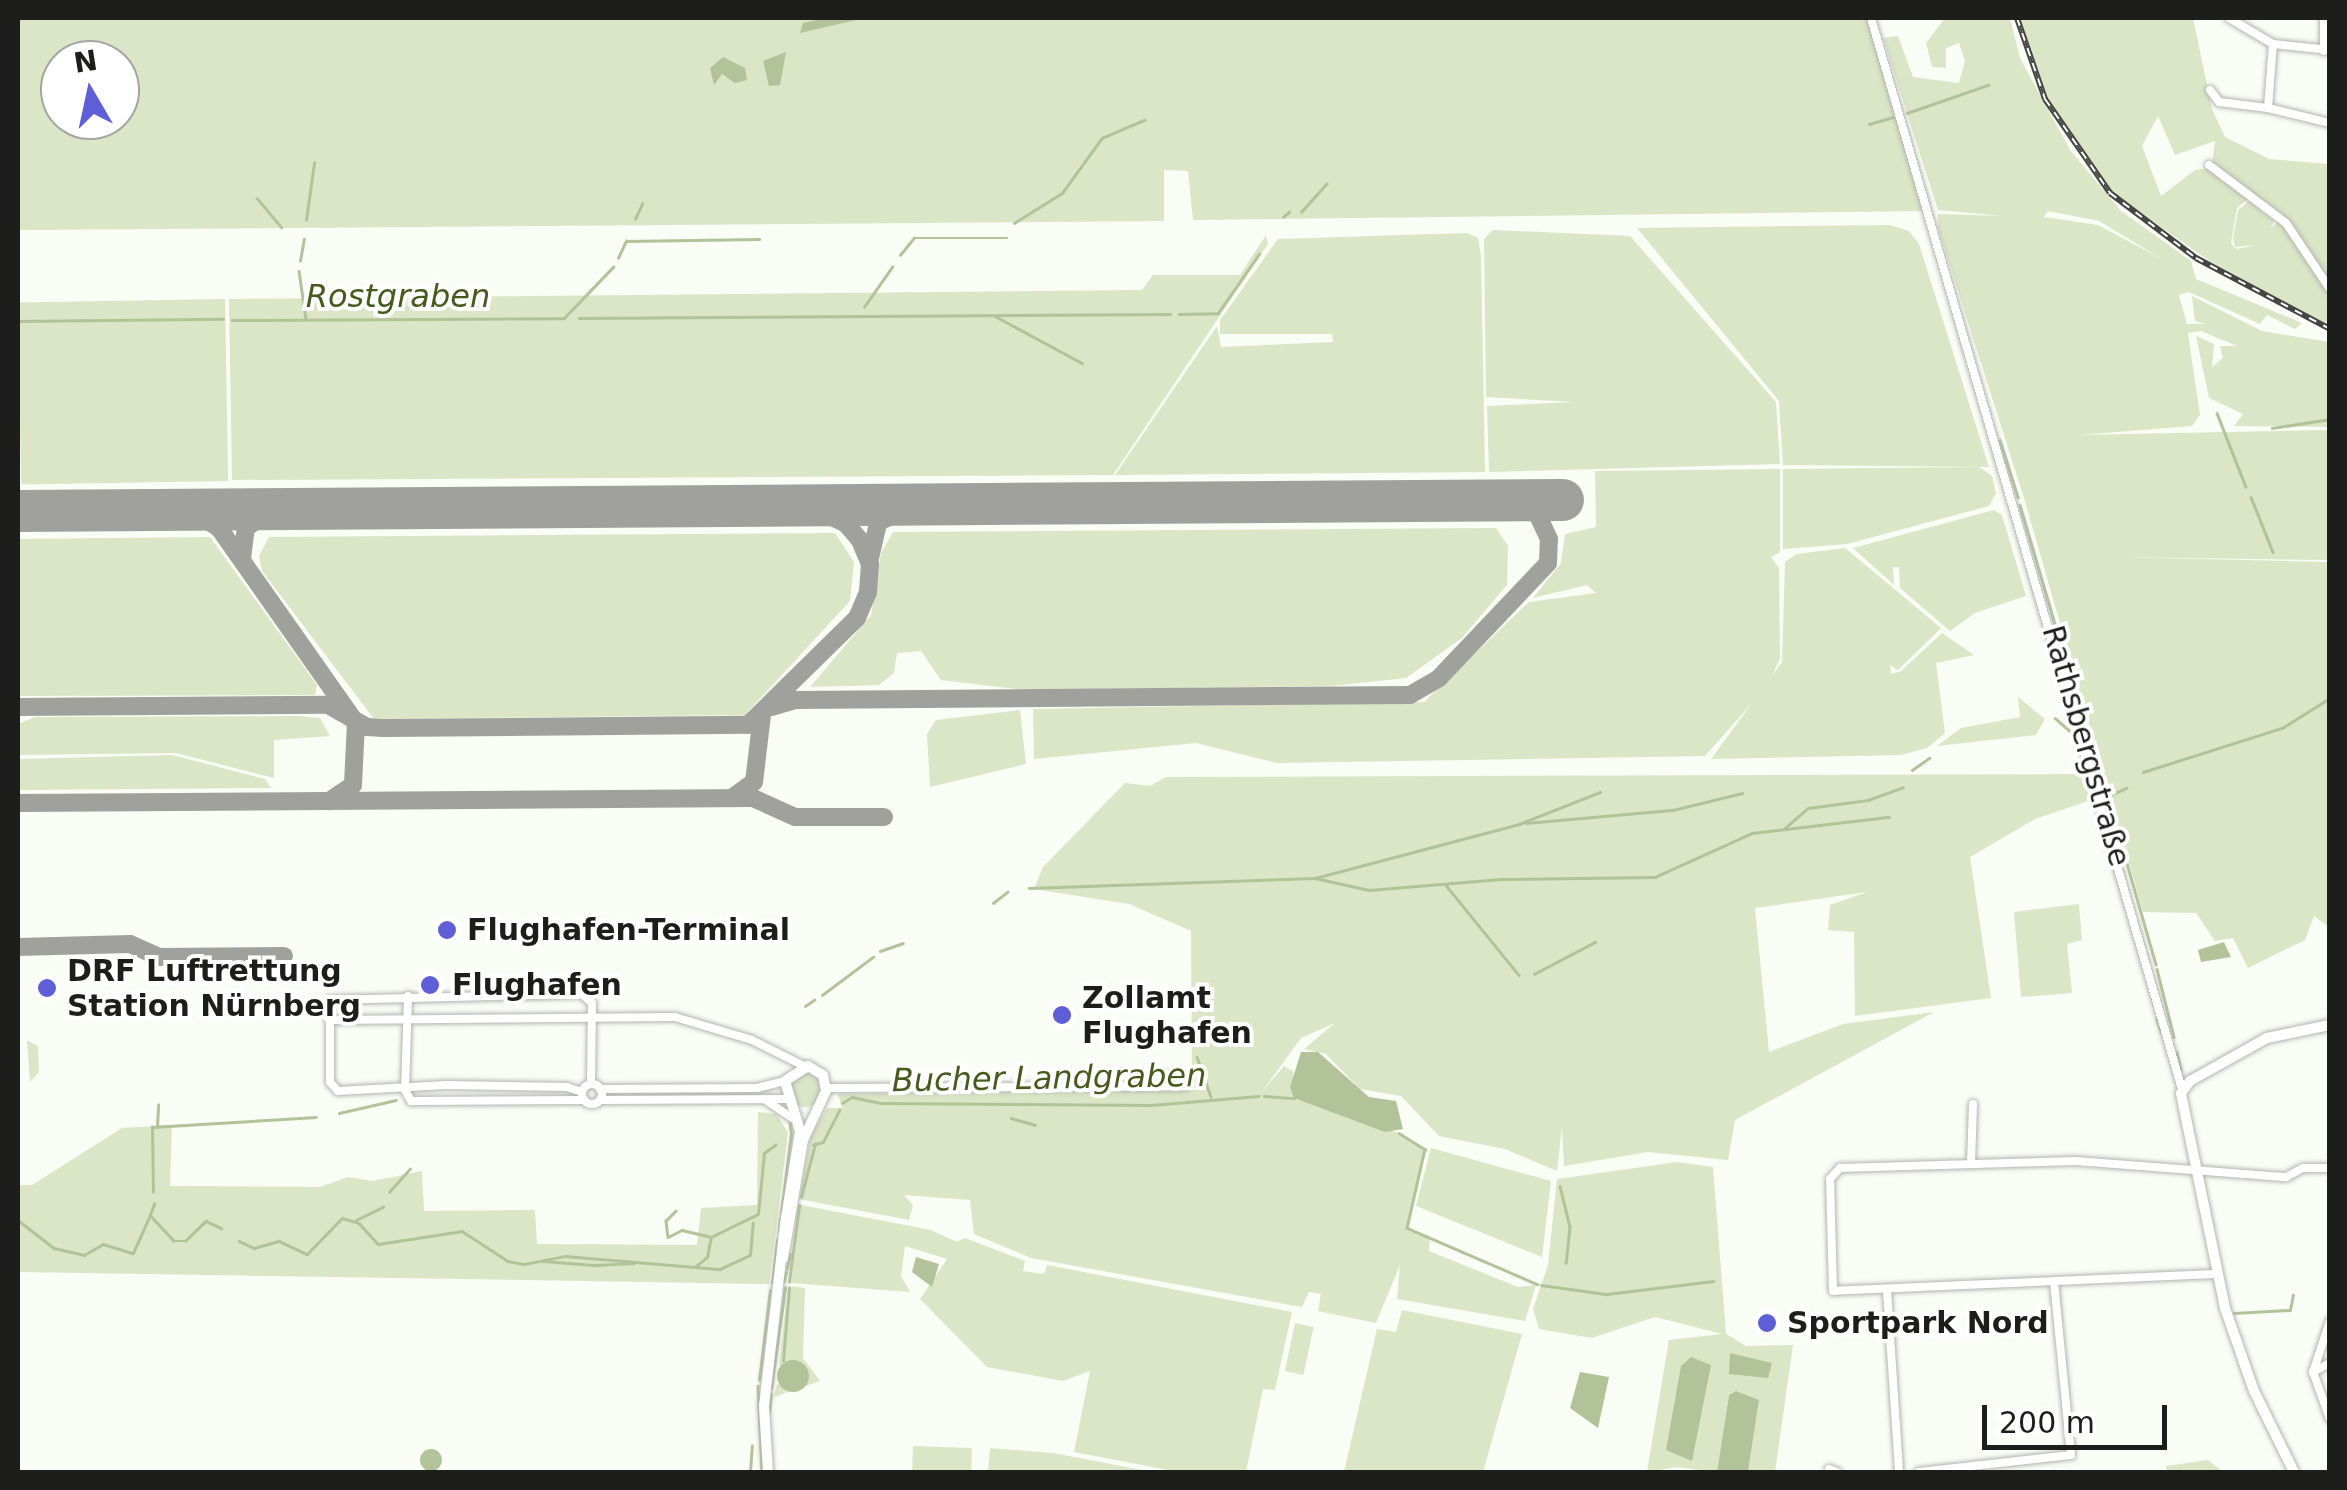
<!DOCTYPE html>
<html>
<head>
<meta charset="utf-8">
<style>
  body { margin:0 }
  #map { position:relative; width:2347px; height:1490px; overflow:hidden; background:#fafcf6; font-family:"DejaVu Sans",sans-serif }
  div>[style] { position:absolute }
  [style*='--x'] { left:calc(var(--x)*1px); top:calc(var(--y)*1px); width:calc(var(--w)*1px); rotate:calc(var(--a)*1deg) }
  .green>* { inset:0; background:#dae6c6; transform-origin:0 0 }
  .round { border-radius:50% }
  .water>* { inset:0; background:#b3c399 }
  .stream>* { height:2.5px; margin:-1.25px; padding:0 1.25px; transform-origin:1.25px; border-radius:1.25px; background:#b3c399 }
  .taxiway>* { height:18px; margin:-9px; padding:0 9px; transform-origin:9px; border-radius:9px; background:#a0a19c }
  .runway>* { height:42px; margin:-21px; padding:0 21px; transform-origin:21px; border-radius:21px; background:#a0a19c }
  .roads { filter:drop-shadow(0 0 2px #b2b5af) drop-shadow(0 0 2px #b2b5af) }
  .street>* { height:8px; margin:-4px; padding:0 4px; transform-origin:4px; border-radius:4px; background:#fff }
  .street>.ring { margin:-4px; padding:0; box-sizing:content-box; background:none; border:8px solid #fff; border-radius:50% }
  .secondary>* { height:10px; margin:-5px; padding:0 5px; transform-origin:5px; border-radius:5px; background:#fff }
  .rail>* { height:6px; margin-top:-3px; transform-origin:0; background:repeating-linear-gradient(90deg,#fff 0 8px,#454643 0 16px); box-sizing:border-box; border-block:2px solid #454643 }
  .dots>* { width:28px; height:28px; translate:-50% -50%; box-sizing:border-box; border:5px solid #fff; border-radius:50% }
  span { translate:-50% -50%; white-space:nowrap; text-align:center; line-height:1.15; -webkit-text-stroke:8px #fff; paint-order:stroke }
  .street-label { font-size:30px; color:#1d1e1c }
  .poi-label { font-size:30px; color:#1d1e1c; font-weight:700 }
  .left { translate:0 -50%; text-align:left }
  .water-label { font-size:32px; color:#475a1d; font-style:italic }
  .frame { position:absolute; inset:0; border:20px solid #1d1e1c; pointer-events:none }
  .north { position:absolute; left:40px; top:40px; width:100px; height:100px; box-sizing:border-box; background:#fff; border:2px solid #a5a5a4; border-radius:50%; rotate:351deg; font-size:28px; font-weight:700; line-height:40px; text-align:center; color:#1d1e1c }
  .north::after { content:''; display:block; margin:auto; width:35px; height:45px; background:#5e5ed7; clip-path:polygon(50% 0,100% 100%,50% 72%,0 100%) }
  .scale { position:absolute; left:1982px; top:1405px; width:185px; height:45px; box-sizing:border-box; border:5px solid #1d1e1c; border-top:0; padding-left:12px; font-size:30px; line-height:35px; white-space:nowrap; color:#1d1e1c; -webkit-text-stroke:8px #fff; paint-order:stroke }
</style>
</head>
<body>
<div id="map">
  <div class="green">
    <i style="clip-path:polygon(evenodd,18px 18px,1867px 18px,1924px 211px,1193px 220px,1188px 171px,1164px 170px,1164px 221px,18px 230px,18px 18px,60px 60px,120px 60px,120px 120px,60px 120px,60px 60px)"></i>
    <i style="clip-path:polygon(evenodd,1945px 18px,2010px 18px,2020px 58px,2070px 150px,2121px 211px,2191px 261px,2196px 279px,2302px 323px,2295px 329px,2267px 315px,2260px 324px,2189px 292px,2179px 295px,2187px 324px,2206px 324px,2195px 321px,2192px 296px,2262px 331px,2329px 342px,2329px 427px,2234px 426px,2243px 414px,2209px 398px,2196px 336px,2214px 344px,2212px 367px,2223px 358px,2220px 346px,2237px 346px,2201px 331px,2188px 333px,2200px 415px,2192px 426px,2079px 435px,2329px 430px,2329px 560px,2116px 557px,2329px 562px,2329px 927px,2314px 916px,2305px 940px,2248px 968px,2233px 938px,2215px 941px,2196px 913px,2143px 912px,2024px 498px,1938px 228px,1938px 214px,2003px 216px,1938px 210px,1883px 38px,1898px 36px,1913px 77px,1959px 83px,1965px 61px,1959px 43px,1946px 48px,1946px 68px,1932px 67px,1926px 43px,1945px 18px,2048px 211px,2099px 221px,2162px 259px,2098px 225px,2044px 217px,2048px 211px)"></i>
    <i style="clip-path:polygon(2020px 18px,2193px 18px,2212px 109px,2225px 137px,2269px 159px,2329px 164px,2329px 284px,2290px 223px,2212px 165px,2215px 141px,2175px 155px,2158px 116px,2142px 146px,2161px 196px,2195px 170px,2209px 168px,2248px 199px,2237px 208px,2231px 243px,2236px 249px,2257px 245px,2235px 247px,2233px 238px,2238px 210px,2249px 201px,2274px 221px,2271px 228px,2278px 222px,2306px 251px,2329px 296px,2329px 326px,2208px 260px,2110px 191px,2049px 100px)"></i>
    <i style="clip-path:polygon(1890px 225px,1909px 231px,1919px 244px,1989px 467px,1783px 465px,1779px 401px,1637px 228px)"></i>
    <i style="clip-path:polygon(1493px 230px,1630px 236px,1776px 402px,1780px 464px,1489px 472px,1487px 406px,1573px 402px,1486px 397px,1484px 239px)"></i>
    <i style="clip-path:polygon(1467px 233px,1478px 238px,1481px 255px,1485px 472px,1115px 475px,1217px 326px,1221px 347px,1333px 342px,1332px 334px,1220px 334px,1220px 320px,1278px 239px)"></i>
    <i style="clip-path:polygon(1266px 235px,1268px 244px,1113px 475px,232px 480px,229px 299px,1142px 290px,1153px 275px,1240px 275px)"></i>
    <i style="left:225px;top:299px;width:182px;height:207px;rotate:89deg"></i>
    <i style="clip-path:polygon(1979px 467px,1992px 476px,1996px 493px,1989px 506px,1847px 544px,1783px 549px,1783px 469px)"></i>
    <i style="clip-path:polygon(1780px 469px,1780px 552px,1771px 557px,1779px 568px,1780px 658px,1768px 685px,1705px 756px,1277px 763px,1196px 743px,1034px 759px,1033px 709px,1424px 702px,1529px 602px,1596px 593px,1587px 585px,1533px 598px,1561px 563px,1565px 534px,1596px 527px,1595px 471px)"></i>
    <i style="clip-path:polygon(1994px 510px,2002px 515px,2026px 596px,1975px 613px,1950px 631px,1900px 588px,1899px 567px,1893px 567px,1894px 585px,1853px 548px)"></i>
    <i style="clip-path:polygon(1496px 528px,1508px 546px,1507px 585px,1462px 638px,1406px 678px,1331px 686px,1024px 690px,941px 680px,921px 651px,897px 653px,894px 673px,879px 685px,810px 687px,871px 615px,881px 553px,893px 532px)"></i>
    <i style="clip-path:polygon(835px 533px,854px 562px,850px 601px,745px 715px,374px 719px,262px 571px,259px 556px,269px 537px)"></i>
    <i style="clip-path:polygon(210px 537px,317px 685px,315px 695px,18px 696px,18px 539px)"></i>
    <i style="clip-path:polygon(1845px 548px,1941px 628px,1898px 670px,1890px 665px,1891px 674px,1901px 671px,1942px 633px,1974px 655px,1936px 663px,1945px 733px,1927px 748px,1901px 755px,1711px 759px,1782px 662px,1785px 562px,1796px 554px)"></i>
    <i style="clip-path:polygon(2018px 697px,2045px 719px,2036px 735px,1937px 746px,1961px 728px,2020px 717px)"></i>
    <i style="clip-path:polygon(1020px 710px,1026px 764px,930px 787px,927px 734px,936px 720px)"></i>
    <i style="clip-path:polygon(297px 716px,320px 718px,330px 736px,274px 740px,274px 778px,176px 753px,18px 755px,18px 724px,35px 717px)"></i>
    <i style="clip-path:polygon(172px 755px,265px 779px,271px 788px,18px 790px,18px 759px)"></i>
    <i style="clip-path:polygon(2086px 774px,2094px 799px,2035px 819px,1970px 857px,1991px 998px,1855px 1016px,1854px 932px,1828px 930px,1830px 905px,1867px 892px,1755px 908px,1769px 1052px,1843px 1024px,1934px 1012px,1735px 1120px,1728px 1160px,1648px 1152px,1564px 1166px,1562px 1127px,1557px 1171px,1505px 1149px,1439px 1136px,1401px 1096px,1360px 1089px,1326px 1054px,1304px 1049px,1335px 1023px,1301px 1038px,1261px 1093px,1284px 1066px,1293px 1071px,1294px 1098px,1399px 1133px,1426px 1149px,1407px 1230px,1430px 1239px,1429px 1251px,1518px 1287px,1536px 1285px,1525px 1321px,1397px 1299px,1400px 1265px,1376px 1323px,1318px 1311px,1321px 1294px,1309px 1292px,1302px 1307px,1031px 1258px,974px 1234px,970px 1200px,904px 1195px,913px 1205px,909px 1220px,799px 1199px,811px 1135px,827px 1108px,842px 1108px,838px 1094px,1192px 1090px,1191px 931px,1129px 904px,1034px 889px,1043px 867px,1125px 783px,1150px 786px,1166px 777px)"></i>
    <i style="clip-path:polygon(2079px 904px,2082px 940px,2067px 944px,2072px 993px,2021px 997px,2014px 912px)"></i>
    <i style="clip-path:polygon(27px 1040px,38px 1046px,39px 1072px,30px 1082px)"></i>
    <i class="round" style="left:788px;top:1073px;width:34px;height:34px"></i>
    <i style="clip-path:polygon(758px 1112px,777px 1114px,788px 1133px,769px 1284px,18px 1272px,18px 1185px,32px 1185px,122px 1128px,172px 1125px,170px 1186px,320px 1187px,348px 1177px,373px 1181px,422px 1171px,424px 1211px,535px 1210px,537px 1244px,697px 1245px,701px 1208px,757px 1205px)"></i>
    <i style="clip-path:polygon(1431px 1148px,1551px 1181px,1542px 1257px,1416px 1206px)"></i>
    <i style="clip-path:polygon(1677px 1162px,1713px 1167px,1726px 1334px,1746px 1346px,1793px 1345px,1775px 1472px,1748px 1472px,1759px 1400px,1729px 1395px,1717px 1472px,1677px 1467px,1647px 1472px,1669px 1340px,1722px 1334px,1655px 1317px,1592px 1338px,1539px 1329px,1533px 1309px,1548px 1265px,1557px 1179px)"></i>
    <i style="clip-path:polygon(801px 1205px,931px 1230px,957px 1242px,965px 1238px,1025px 1261px,1023px 1271px,1044px 1274px,1047px 1265px,1292px 1312px,1275px 1390px,1263px 1389px,1246px 1472px,1179px 1472px,1074px 1452px,1090px 1371px,1063px 1381px,987px 1367px,920px 1299px,947px 1259px,905px 1246px,901px 1276px,910px 1292px,791px 1283px)"></i>
    <i style="clip-path:polygon(788px 1286px,805px 1288px,803px 1358px,820px 1381px,774px 1397px,777px 1384px,796px 1389px,779px 1364px)"></i>
    <i style="clip-path:polygon(1402px 1310px,1522px 1334px,1483px 1472px,1344px 1472px,1377px 1329px,1396px 1332px)"></i>
    <i style="left:1295px;top:1323px;width:19px;height:49px;rotate:12deg"></i>
    <i style="left:913px;top:1446px;width:59px;height:26px;rotate:2deg"></i>
    <i style="clip-path:polygon(990px 1448px,1053px 1453px,1152px 1472px,988px 1472px)"></i>
    <i style="clip-path:polygon(2208px 1460px,2223px 1472px,2167px 1472px,2166px 1466px)"></i>
  </div>
  <div class="water">
    <i style="clip-path:polygon(825px 18px,865px 18px,800px 33px,803px 23px)"></i>
    <i style="clip-path:polygon(786px 52px,780px 85px,769px 86px,763px 61px)"></i>
    <i style="clip-path:polygon(723px 57px,745px 68px,747px 80px,735px 83px,722px 74px,714px 85px,710px 68px)"></i>
    <i style="clip-path:polygon(2224px 942px,2231px 957px,2201px 962px,2198px 950px)"></i>
    <i style="clip-path:polygon(1301px 1052px,1318px 1052px,1369px 1097px,1396px 1101px,1403px 1129px,1385px 1132px,1294px 1098px,1290px 1087px)"></i>
    <i style="clip-path:polygon(916px 1257px,939px 1264px,932px 1287px,912px 1272px)"></i>
    <i style="clip-path:polygon(1730px 1353px,1772px 1363px,1768px 1378px,1729px 1374px)"></i>
    <i style="clip-path:polygon(1691px 1357px,1711px 1365px,1692px 1461px,1666px 1450px,1681px 1366px)"></i>
    <i class="round" style="left:777px;top:1360px;width:32px;height:32px"></i>
    <i style="clip-path:polygon(1580px 1372px,1609px 1377px,1598px 1428px,1570px 1408px)"></i>
    <i style="clip-path:polygon(1736px 1391px,1759px 1400px,1748px 1472px,1717px 1472px,1729px 1395px)"></i>
    <i class="round" style="left:420px;top:1449px;width:22px;height:22px"></i>
  </div>
  <div class="stream">
    <i style="--x:1907;--y:113;--w:86;--a:-19.1"></i>
    <i style="--x:1869;--y:124;--w:25;--a:-16"></i>
    <i style="--x:257;--y:198;--w:38;--a:50"></i>
    <i style="--x:1301;--y:212;--w:38;--a:-48"></i>
    <i style="--x:1283;--y:217;--w:8;--a:-40"></i>
    <i style="--x:635;--y:219;--w:17;--a:-65"></i>
    <i style="--x:306;--y:220;--w:58;--a:-82"></i>
    <i style="--x:1014;--y:223;--w:57;--a:-32"></i>
    <i style="--x:1062;--y:193;--w:68;--a:-54"></i>
    <i style="--x:1102;--y:138;--w:46;--a:-23.2"></i>
    <i style="--x:900;--y:255;--w:22;--a:-51"></i>
    <i style="--x:914;--y:238;--w:93;--a:0"></i>
    <i style="--x:618;--y:258;--w:19;--a:-65"></i>
    <i style="--x:626;--y:241;--w:133;--a:-0.9"></i>
    <i style="--x:300;--y:261;--w:22;--a:-80"></i>
    <i style="--x:299;--y:271;--w:49;--a:81.7"></i>
    <i style="--x:864;--y:307;--w:49;--a:-55"></i>
    <i style="--x:1179;--y:314;--w:39;--a:-1"></i>
    <i style="--x:1218;--y:313;--w:72;--a:-55.2"></i>
    <i style="--x:995;--y:316;--w:99;--a:28.4"></i>
    <i style="--x:579;--y:318;--w:591;--a:-0.39"></i>
    <i style="--x:232;--y:320;--w:332;--a:-0.3"></i>
    <i style="--x:564;--y:318;--w:71;--a:-46.1"></i>
    <i style="--x:18;--y:321;--w:205;--a:-0.6"></i>
    <i style="--x:2217;--y:413;--w:79;--a:68.6"></i>
    <i style="--x:2272;--y:428;--w:59;--a:-8.8"></i>
    <i style="--x:2000;--y:440;--w:60;--a:72.5"></i>
    <i style="--x:2251;--y:497;--w:59;--a:68.2"></i>
    <i style="--x:2020;--y:505;--w:127;--a:73.6"></i>
    <i style="--x:2058;--y:632;--w:163;--a:73.2"></i>
    <i style="--x:2055;--y:718;--w:23;--a:41"></i>
    <i style="--x:1912;--y:770;--w:21;--a:-35"></i>
    <i style="--x:2143;--y:772;--w:146;--a:-17.6"></i>
    <i style="--x:2282;--y:728;--w:57;--a:-32"></i>
    <i style="--x:2127;--y:788;--w:21;--a:155"></i>
    <i style="--x:2108;--y:797;--w:174;--a:74"></i>
    <i style="--x:1526;--y:823;--w:148;--a:-5.1"></i>
    <i style="--x:1673;--y:810;--w:71;--a:-13.8"></i>
    <i style="--x:1785;--y:828;--w:30;--a:-41"></i>
    <i style="--x:1808;--y:808;--w:61;--a:-7.6"></i>
    <i style="--x:1868;--y:800;--w:37;--a:-20"></i>
    <i style="--x:1315;--y:878;--w:55;--a:12.5"></i>
    <i style="--x:1369;--y:890;--w:132;--a:-4.8"></i>
    <i style="--x:1501;--y:879;--w:154;--a:-0.7"></i>
    <i style="--x:1655;--y:877;--w:107;--a:-24.4"></i>
    <i style="--x:1752;--y:833;--w:138;--a:-6.7"></i>
    <i style="--x:1445;--y:884;--w:117;--a:50.9"></i>
    <i style="--x:1029;--y:888;--w:286;--a:-2"></i>
    <i style="--x:1315;--y:878;--w:211;--a:-14.8"></i>
    <i style="--x:1519;--y:824;--w:87;--a:-21.6"></i>
    <i style="--x:993;--y:903;--w:18;--a:-38"></i>
    <i style="--x:880;--y:951;--w:24;--a:-19"></i>
    <i style="--x:2157;--y:969;--w:70;--a:76"></i>
    <i style="--x:1534;--y:974;--w:69;--a:-27.7"></i>
    <i style="--x:822;--y:995;--w:64;--a:-36.7"></i>
    <i style="--x:805;--y:1006;--w:11;--a:-34"></i>
    <i style="--x:2157;--y:1019;--w:13;--a:72"></i>
    <i style="--x:2177;--y:1052;--w:18;--a:77"></i>
    <i style="--x:1197;--y:1057;--w:42;--a:70.7"></i>
    <i style="--x:1264;--y:1096;--w:30;--a:4"></i>
    <i style="--x:842;--y:1103;--w:12;--a:-31"></i>
    <i style="--x:852;--y:1097;--w:30;--a:12"></i>
    <i style="--x:881;--y:1103;--w:270;--a:0.4"></i>
    <i style="--x:1151;--y:1105;--w:108;--a:-4.8"></i>
    <i style="--x:339;--y:1113;--w:58;--a:-12.8"></i>
    <i style="--x:1011;--y:1118;--w:25;--a:16"></i>
    <i style="--x:790;--y:1121;--w:10;--a:84"></i>
    <i style="--x:157;--y:1127;--w:22;--a:-87"></i>
    <i style="--x:1399;--y:1133;--w:31;--a:32"></i>
    <i style="--x:1425;--y:1149;--w:81;--a:102.8"></i>
    <i style="--x:1407;--y:1228;--w:142;--a:23.3"></i>
    <i style="--x:813;--y:1145;--w:10;--a:-17"></i>
    <i style="--x:823;--y:1142;--w:36;--a:-63"></i>
    <i style="--x:1560;--y:1186;--w:42;--a:76.3"></i>
    <i style="--x:1570;--y:1227;--w:36;--a:96"></i>
    <i style="--x:153;--y:1192;--w:65;--a:-90.9"></i>
    <i style="--x:152;--y:1127;--w:164;--a:-3.5"></i>
    <i style="--x:389;--y:1192;--w:31;--a:-48"></i>
    <i style="--x:801;--y:1197;--w:55;--a:-75.2"></i>
    <i style="--x:676;--y:1211;--w:14;--a:135"></i>
    <i style="--x:666;--y:1221;--w:16;--a:83"></i>
    <i style="--x:668;--y:1237;--w:16;--a:-27"></i>
    <i style="--x:682;--y:1230;--w:27;--a:13"></i>
    <i style="--x:781;--y:1214;--w:81;--a:-82.9"></i>
    <i style="--x:150;--y:1215;--w:12;--a:-70"></i>
    <i style="--x:18;--y:1220;--w:46;--a:37.9"></i>
    <i style="--x:54;--y:1248;--w:31;--a:13"></i>
    <i style="--x:84;--y:1255;--w:22;--a:-30"></i>
    <i style="--x:103;--y:1244;--w:31;--a:17"></i>
    <i style="--x:133;--y:1253;--w:42;--a:-65.9"></i>
    <i style="--x:150;--y:1215;--w:35;--a:47"></i>
    <i style="--x:174;--y:1241;--w:11;--a:0"></i>
    <i style="--x:185;--y:1241;--w:29;--a:-44"></i>
    <i style="--x:206;--y:1221;--w:17;--a:25"></i>
    <i style="--x:356;--y:1220;--w:30;--a:-26"></i>
    <i style="--x:779;--y:1230;--w:11;--a:-85"></i>
    <i style="--x:239;--y:1241;--w:17;--a:25"></i>
    <i style="--x:254;--y:1248;--w:26;--a:-16"></i>
    <i style="--x:279;--y:1241;--w:31;--a:25"></i>
    <i style="--x:307;--y:1254;--w:50;--a:-45.8"></i>
    <i style="--x:342;--y:1218;--w:18;--a:16"></i>
    <i style="--x:359;--y:1223;--w:28;--a:48"></i>
    <i style="--x:378;--y:1244;--w:85;--a:-8.8"></i>
    <i style="--x:462;--y:1231;--w:55;--a:33.1"></i>
    <i style="--x:508;--y:1261;--w:16;--a:11"></i>
    <i style="--x:524;--y:1264;--w:42;--a:-11"></i>
    <i style="--x:565;--y:1256;--w:130;--a:4.8"></i>
    <i style="--x:695;--y:1267;--w:16;--a:-40"></i>
    <i style="--x:707;--y:1257;--w:20;--a:-79"></i>
    <i style="--x:711;--y:1237;--w:52;--a:-26.1"></i>
    <i style="--x:758;--y:1214;--w:61;--a:-84.4"></i>
    <i style="--x:764;--y:1153;--w:14;--a:-36"></i>
    <i style="--x:543;--y:1261;--w:51;--a:4.5"></i>
    <i style="--x:595;--y:1265;--w:39;--a:-3"></i>
    <i style="--x:695;--y:1267;--w:25;--a:5"></i>
    <i style="--x:720;--y:1269;--w:33;--a:-25"></i>
    <i style="--x:750;--y:1255;--w:32;--a:-85"></i>
    <i style="--x:787;--y:1269;--w:15;--a:-79"></i>
    <i style="--x:784;--y:1281;--w:9;--a:-77"></i>
    <i style="--x:789;--y:1282;--w:77;--a:-82.5"></i>
    <i style="--x:772;--y:1283;--w:43;--a:-83.4"></i>
    <i style="--x:1541;--y:1285;--w:67;--a:7.8"></i>
    <i style="--x:1607;--y:1294;--w:107;--a:-7"></i>
    <i style="--x:2234;--y:1313;--w:56;--a:-3.1"></i>
    <i style="--x:2290;--y:1310;--w:15;--a:-79"></i>
    <i style="--x:783;--y:1361;--w:73;--a:-85.3"></i>
    <i style="--x:759;--y:1380;--w:90;--a:-83"></i>
    <i style="--x:758;--y:1386;--w:86;--a:87.3"></i>
    <i style="--x:771;--y:1389;--w:102;--a:-82.1"></i>
    <i style="--x:769;--y:1413;--w:19;--a:-84"></i>
    <i style="--x:750;--y:1472;--w:26;--a:-86"></i>
  </div>
  <div class="taxiway">
    <i style="--x:191;--y:510;--w:33;--a:33"></i>
    <i style="--x:219;--y:528;--w:238;--a:54.9"></i>
    <i style="--x:356;--y:723;--w:62;--a:92.8"></i>
    <i style="--x:353;--y:785;--w:29;--a:146"></i>
    <i style="--x:870;--y:558;--w:37;--a:-77"></i>
    <i style="--x:878;--y:522;--w:43;--a:-23.6"></i>
    <i style="--x:242;--y:559;--w:31;--a:-83"></i>
    <i style="--x:246;--y:528;--w:30;--a:-37"></i>
    <i style="--x:18;--y:707;--w:310;--a:-0.4"></i>
    <i style="--x:328;--y:705;--w:45;--a:29.4"></i>
    <i style="--x:367;--y:727;--w:16;--a:4"></i>
    <i style="--x:383;--y:728;--w:365;--a:-0.5"></i>
    <i style="--x:748;--y:725;--w:153;--a:-44.5"></i>
    <i style="--x:857;--y:618;--w:28;--a:-67"></i>
    <i style="--x:868;--y:592;--w:28;--a:-86"></i>
    <i style="--x:870;--y:564;--w:26;--a:-113"></i>
    <i style="--x:860;--y:540;--w:23;--a:-131"></i>
    <i style="--x:845;--y:523;--w:42;--a:-155.9"></i>
    <i style="--x:771;--y:707;--w:25;--a:-16"></i>
    <i style="--x:795;--y:700;--w:615;--a:-0.47"></i>
    <i style="--x:1410;--y:695;--w:34;--a:-30"></i>
    <i style="--x:1439;--y:678;--w:158;--a:-46.5"></i>
    <i style="--x:1548;--y:563;--w:24;--a:-88"></i>
    <i style="--x:1549;--y:539;--w:26;--a:-115"></i>
    <i style="--x:1538;--y:515;--w:27;--a:-152"></i>
    <i style="--x:1514;--y:502;--w:23;--a:-178"></i>
    <i style="--x:733;--y:797;--w:26;--a:-36"></i>
    <i style="--x:754;--y:782;--w:67;--a:-83.2"></i>
    <i style="--x:18;--y:803;--w:735;--a:-0.39"></i>
    <i style="--x:753;--y:798;--w:46;--a:24.3"></i>
    <i style="--x:795;--y:817;--w:89;--a:0"></i>
    <i style="--x:18;--y:947;--w:112;--a:-1.5"></i>
    <i style="--x:130;--y:944;--w:32;--a:24"></i>
    <i style="--x:159;--y:957;--w:125;--a:-0.5"></i>
  </div>
  <div class="runway">
    <i style="--x:18;--y:511;--w:1545;--a:-0.41"></i>
  </div>
  <div class="roads">
    <div class="street">
      <i style="--x:1871;--y:18;--w:1115;--a:73.81"></i>
      <i style="--x:2229;--y:18;--w:51;--a:30.6"></i>
      <i style="--x:2273;--y:44;--w:57;--a:6"></i>
      <i style="--x:2324;--y:18;--w:33;--a:90"></i>
      <i style="--x:2273;--y:44;--w:64;--a:94.5"></i>
      <i style="--x:2268;--y:108;--w:64;--a:13.6"></i>
      <i style="--x:2210;--y:90;--w:15;--a:53"></i>
      <i style="--x:2219;--y:102;--w:49;--a:7"></i>
      <i style="--x:2209;--y:165;--w:96;--a:37"></i>
      <i style="--x:2286;--y:223;--w:79;--a:56.3"></i>
      <i style="--x:408;--y:996;--w:94;--a:91.8"></i>
      <i style="--x:405;--y:1090;--w:13;--a:61"></i>
      <i style="--x:411;--y:1101;--w:173;--a:-0.3"></i>
      <i style="--x:329;--y:1020;--w:346;--a:-0.5"></i>
      <i style="--x:675;--y:1017;--w:80;--a:16.6"></i>
      <i style="--x:752;--y:1040;--w:58;--a:26.6"></i>
      <i class="ring" style="left:582px;top:1084px;width:12px;height:12px"></i>
      <i style="--x:827;--y:1088;--w:358;--a:-0.3"></i>
      <i style="--x:600;--y:1089;--w:157;--a:-0.4"></i>
      <i style="--x:757;--y:1088;--w:29;--a:-14"></i>
      <i style="--x:582;--y:1092;--w:16;--a:-162"></i>
      <i style="--x:567;--y:1087;--w:121;--a:-179.1"></i>
      <i style="--x:446;--y:1085;--w:108;--a:176.8"></i>
      <i style="--x:338;--y:1091;--w:12;--a:-132"></i>
      <i style="--x:330;--y:1082;--w:82;--a:-90"></i>
      <i style="--x:330;--y:1000;--w:252;--a:-1.4"></i>
      <i style="--x:582;--y:994;--w:13;--a:42"></i>
      <i style="--x:592;--y:1003;--w:81;--a:90.7"></i>
      <i style="--x:764;--y:1099;--w:34;--a:34"></i>
      <i style="--x:600;--y:1100;--w:188;--a:-0.3"></i>
      <i style="--x:1971;--y:1164;--w:60;--a:-88.1"></i>
      <i style="--x:2216;--y:1274;--w:383;--a:177.5"></i>
      <i style="--x:1833;--y:1291;--w:112;--a:-91.5"></i>
      <i style="--x:1830;--y:1179;--w:15;--a:-48"></i>
      <i style="--x:1840;--y:1168;--w:236;--a:-1.7"></i>
      <i style="--x:2076;--y:1161;--w:211;--a:4.4"></i>
      <i style="--x:2286;--y:1177;--w:19;--a:-28"></i>
      <i style="--x:2303;--y:1168;--w:27;--a:0"></i>
      <i style="--x:1887;--y:1290;--w:182;--a:86.2"></i>
      <i style="--x:2330;--y:1321;--w:54;--a:108.4"></i>
      <i style="--x:2313;--y:1372;--w:50;--a:70.1"></i>
      <i style="--x:2313;--y:1372;--w:19;--a:-28"></i>
      <i style="--x:1829;--y:1469;--w:9;--a:21"></i>
      <i style="--x:1919;--y:1472;--w:153;--a:-6.4"></i>
      <i style="--x:2071;--y:1455;--w:174;--a:-95.6"></i>
    </div>
    <div class="secondary">
      <i style="--x:768;--y:1472;--w:66;--a:-93.5"></i>
      <i style="--x:764;--y:1406;--w:183;--a:-83.4"></i>
      <i style="--x:785;--y:1224;--w:94;--a:-80.8"></i>
      <i style="--x:800;--y:1131;--w:52;--a:-106.7"></i>
      <i style="--x:785;--y:1081;--w:27;--a:-33"></i>
      <i style="--x:808;--y:1066;--w:17;--a:31"></i>
      <i style="--x:823;--y:1075;--w:16;--a:79"></i>
      <i style="--x:826;--y:1091;--w:54;--a:115.1"></i>
      <i style="--x:803;--y:1140;--w:120;--a:99.6"></i>
      <i style="--x:2294;--y:1472;--w:90;--a:-116.3"></i>
      <i style="--x:2254;--y:1391;--w:88;--a:-109.3"></i>
      <i style="--x:2225;--y:1308;--w:219;--a:-101.6"></i>
      <i style="--x:2181;--y:1093;--w:15;--a:-53"></i>
      <i style="--x:2190;--y:1081;--w:88;--a:-29.2"></i>
      <i style="--x:2267;--y:1038;--w:64;--a:-11.7"></i>
    </div>
  </div>
  <div class="rail">
    <i style="--x:2017;--y:18;--w:86;--a:70.9"></i>
    <i style="--x:2045;--y:99;--w:114;--a:55.3"></i>
    <i style="--x:2110;--y:193;--w:108;--a:37.1"></i>
    <i style="--x:2196;--y:258;--w:152;--a:27.9"></i>
  </div>
  <div class="dots">
    <i style="left:447px;top:930px;background:#5e5ed7"></i>
    <i style="left:430px;top:985px;background:#5e5ed7"></i>
    <i style="left:47px;top:988px;background:#5e5ed7"></i>
    <i style="left:1062px;top:1015px;background:#5e5ed7"></i>
    <i style="left:1767px;top:1323px;background:#5e5ed7"></i>
  </div>
  <div class="street-label">
    <span style="left:2086px;top:746px;rotate:74deg">Rathsbergstraße</span>
  </div>
  <div class="poi-label">
    <span class="left" style="left:467px;top:930px">Flughafen-Terminal</span>
    <span class="left" style="left:67px;top:988px">DRF Luftrettung<br>Station Nürnberg</span>
    <span class="left" style="left:452px;top:985px">Flughafen</span>
    <span class="left" style="left:1082px;top:1015px">Zollamt<br>Flughafen</span>
    <span class="left" style="left:1787px;top:1323px">Sportpark Nord</span>
  </div>
  <div class="water-label">
    <span style="left:398px;top:296px">Rostgraben</span>
    <span style="left:1049px;top:1078px;rotate:-1deg">Bucher Landgraben</span>
  </div>
  <div class="frame"></div>
  <div class="north">N</div>
  <div class="scale">200 m</div>
</div>
</body>
</html>
